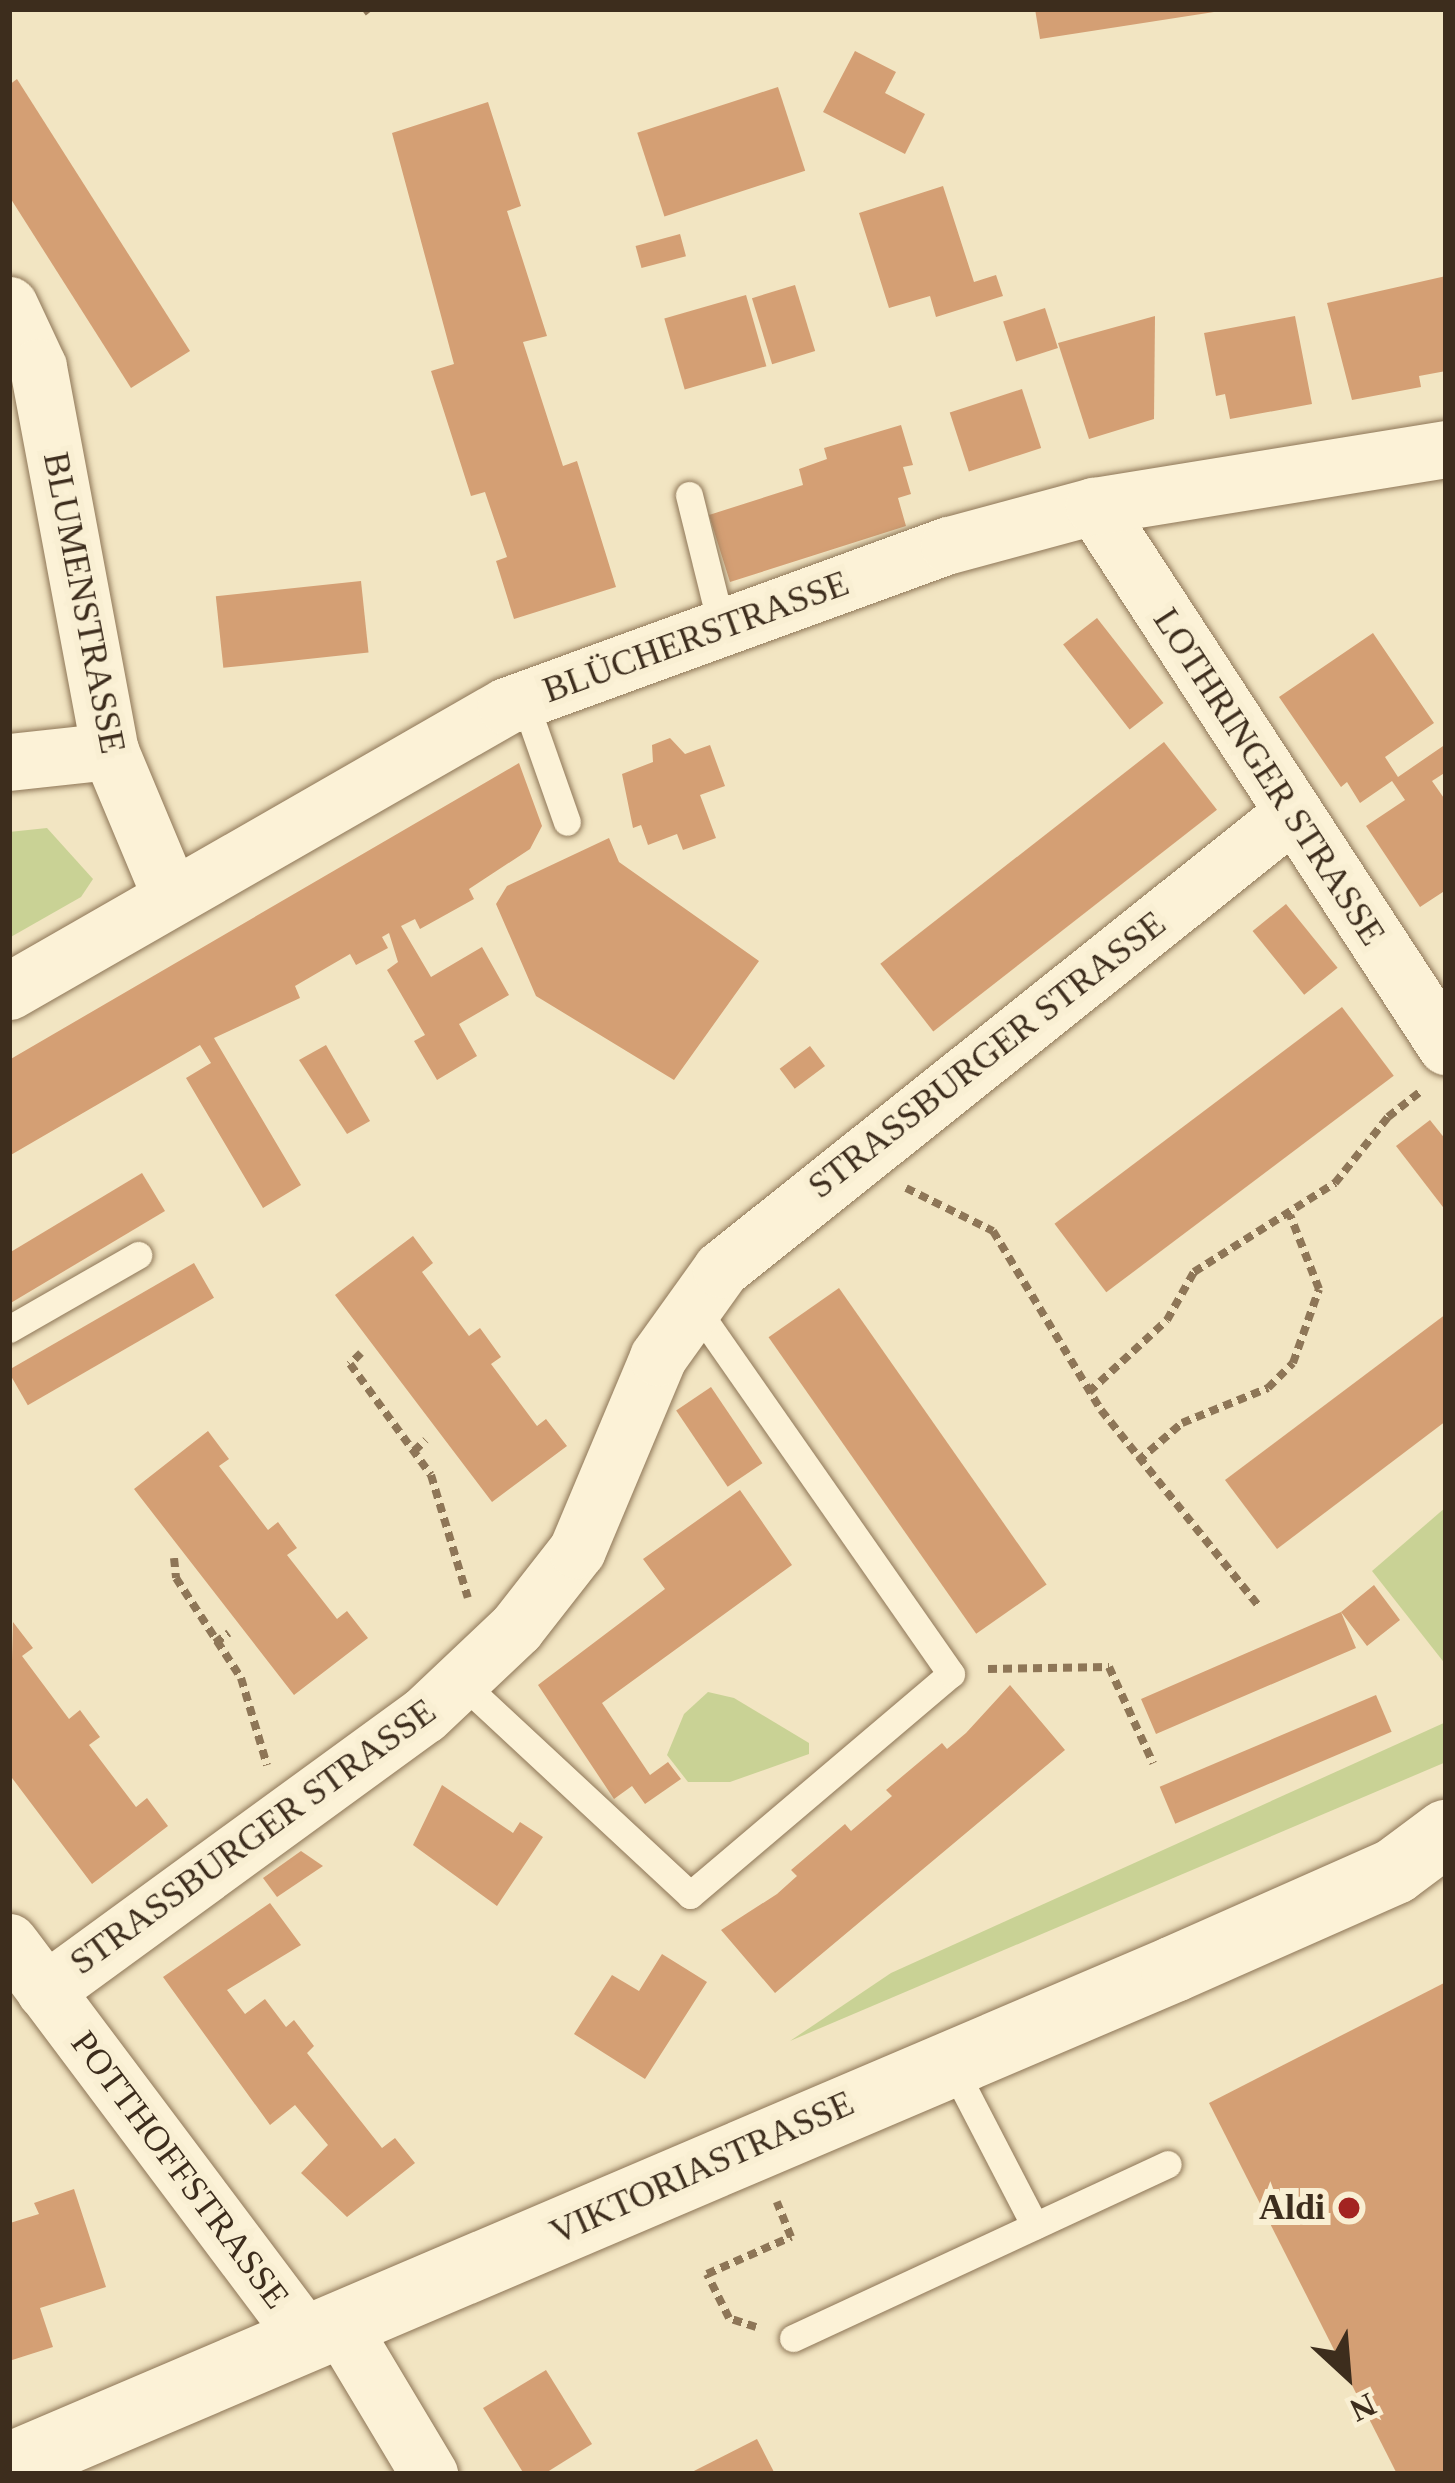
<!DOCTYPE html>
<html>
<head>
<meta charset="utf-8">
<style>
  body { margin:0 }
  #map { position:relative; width:1455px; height:2483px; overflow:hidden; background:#f2e5c2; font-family:"Times New Roman",serif }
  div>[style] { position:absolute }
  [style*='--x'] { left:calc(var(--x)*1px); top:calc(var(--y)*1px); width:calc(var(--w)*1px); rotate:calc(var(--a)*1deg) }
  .green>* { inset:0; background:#c9d295 }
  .building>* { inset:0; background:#d49f74; transform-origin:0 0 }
  .path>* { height:8px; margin-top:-4px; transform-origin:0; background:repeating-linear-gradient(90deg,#8e7657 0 9px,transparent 0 15px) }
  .roads { filter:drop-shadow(0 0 3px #8e7657) drop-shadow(0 0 3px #8e7657) }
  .service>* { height:27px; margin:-13.5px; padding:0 13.5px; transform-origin:13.5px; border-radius:13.5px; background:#fcf2d7 }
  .minor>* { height:57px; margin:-28.5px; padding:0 28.5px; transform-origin:28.5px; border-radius:28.5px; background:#fcf2d7 }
  .secondary>* { height:66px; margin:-33px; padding:0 33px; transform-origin:33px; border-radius:33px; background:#fcf2d7 }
  .dots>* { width:33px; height:33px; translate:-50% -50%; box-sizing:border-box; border:6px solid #f9efd3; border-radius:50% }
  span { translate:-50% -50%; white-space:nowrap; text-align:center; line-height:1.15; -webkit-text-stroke:12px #f9efd3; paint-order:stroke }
  .street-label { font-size:36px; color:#3d2d1d }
  .poi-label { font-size:36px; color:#3d2d1d; font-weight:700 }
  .right { translate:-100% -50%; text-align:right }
  .frame { position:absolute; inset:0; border:12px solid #3d2d1d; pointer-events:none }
  .north { position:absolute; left:1287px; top:2315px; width:120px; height:120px; -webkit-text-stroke:9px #f9efd3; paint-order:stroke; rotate:154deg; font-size:33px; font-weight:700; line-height:48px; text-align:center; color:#3d2d1d }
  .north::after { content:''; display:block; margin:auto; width:42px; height:54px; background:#3d2d1d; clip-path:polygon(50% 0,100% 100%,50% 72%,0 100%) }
</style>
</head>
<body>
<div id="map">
  <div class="green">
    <i style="clip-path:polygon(47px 828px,93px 879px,81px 897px,9px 938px,9px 832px)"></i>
    <i style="clip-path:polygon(1446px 1507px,1446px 1665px,1372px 1571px)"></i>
    <i style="clip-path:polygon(708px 1692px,734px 1698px,809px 1743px,809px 1754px,730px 1782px,688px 1782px,667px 1755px,684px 1714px)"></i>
    <i style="clip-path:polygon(1446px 1722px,1446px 1762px,790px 2041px,891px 1973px)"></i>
  </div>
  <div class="building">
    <i style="clip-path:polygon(1035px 9px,1214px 9px,1214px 12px,1040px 39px)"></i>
    <i style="clip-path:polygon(855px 51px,896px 72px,885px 93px,925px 114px,905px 154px,823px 112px)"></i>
    <i style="clip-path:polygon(17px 79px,190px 351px,131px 388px,9px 196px,9px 85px)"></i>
    <i style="left:778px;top:87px;width:88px;height:148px;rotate:72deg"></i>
    <i style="clip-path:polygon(488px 102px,521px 206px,507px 211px,547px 336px,523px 342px,563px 466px,577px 461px,616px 587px,514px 619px,496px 561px,507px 557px,485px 492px,471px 496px,431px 371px,454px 364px,392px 133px)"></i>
    <i style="clip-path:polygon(943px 186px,974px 282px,996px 275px,1003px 296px,936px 317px,930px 296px,889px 308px,859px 213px)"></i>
    <i style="left:680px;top:234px;width:23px;height:46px;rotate:75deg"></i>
    <i style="clip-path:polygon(1446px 276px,1446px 371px,1419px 376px,1421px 387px,1352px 400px,1327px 303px)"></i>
    <i style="left:795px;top:285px;width:69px;height:45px;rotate:73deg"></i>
    <i style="left:746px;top:295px;width:74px;height:85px;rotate:74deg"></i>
    <i style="left:1045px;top:308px;width:42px;height:44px;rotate:72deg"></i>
    <i style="clip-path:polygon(1155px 316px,1154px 419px,1089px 439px,1058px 343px)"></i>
    <i style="clip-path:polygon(1295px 316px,1312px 404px,1230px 419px,1225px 394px,1216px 396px,1204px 333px)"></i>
    <i style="left:1022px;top:389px;width:62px;height:76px;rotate:72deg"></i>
    <i style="clip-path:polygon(901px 425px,913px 465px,903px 467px,911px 494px,898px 498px,906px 526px,730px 582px,709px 515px,803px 485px,799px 469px,827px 459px,824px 448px)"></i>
    <i style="left:361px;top:581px;width:72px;height:146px;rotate:84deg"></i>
    <i style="left:1097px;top:618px;width:108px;height:43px;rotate:52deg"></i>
    <i style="clip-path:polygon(1373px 633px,1434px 723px,1385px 757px,1398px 777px,1446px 744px,1446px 772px,1432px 781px,1446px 801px,1446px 890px,1420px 907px,1366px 826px,1405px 800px,1392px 781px,1360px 803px,1347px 782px,1341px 787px,1279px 697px)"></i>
    <i style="clip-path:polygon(670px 738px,685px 754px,710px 745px,725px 786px,700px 795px,716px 838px,683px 850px,677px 834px,648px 845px,641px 825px,633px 828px,622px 774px,653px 762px,652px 745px)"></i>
    <i style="left:1164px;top:742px;width:86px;height:360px;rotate:52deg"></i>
    <i style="clip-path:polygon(519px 763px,542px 826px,530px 849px,469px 889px,474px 899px,420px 929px,415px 919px,401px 926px,431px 977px,482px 947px,509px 995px,459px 1024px,477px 1056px,437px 1080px,414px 1041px,425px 1035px,387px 970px,398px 962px,389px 933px,382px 937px,388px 948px,356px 965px,350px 954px,295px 986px,300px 998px,214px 1038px,301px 1185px,263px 1208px,186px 1078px,211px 1063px,200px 1045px,9px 1156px,9px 1060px)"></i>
    <i style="clip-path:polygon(609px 838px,619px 862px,759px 961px,674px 1080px,536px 996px,496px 904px,507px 886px)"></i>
    <i style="left:1286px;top:904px;width:82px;height:43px;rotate:51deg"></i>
    <i style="left:1342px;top:1007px;width:86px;height:360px;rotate:53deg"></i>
    <i style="clip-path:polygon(326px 1045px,370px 1121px,347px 1134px,299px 1060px)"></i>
    <i style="left:810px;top:1046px;width:25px;height:38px;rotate:53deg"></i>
    <i style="clip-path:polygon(1430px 1120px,1446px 1140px,1446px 1211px,1396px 1146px)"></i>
    <i style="clip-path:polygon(142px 1173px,165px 1211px,9px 1304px,9px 1253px)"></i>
    <i style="clip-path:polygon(413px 1236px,433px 1263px,422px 1272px,469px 1336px,480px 1328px,501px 1357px,491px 1364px,537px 1426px,546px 1419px,567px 1446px,492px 1502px,335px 1295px)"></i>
    <i style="left:194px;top:1263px;width:40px;height:215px;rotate:60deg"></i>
    <i style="left:839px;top:1288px;width:362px;height:86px;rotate:55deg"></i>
    <i style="clip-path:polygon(1446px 1314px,1446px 1421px,1277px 1549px,1225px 1480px)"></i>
    <i style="left:711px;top:1387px;width:92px;height:42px;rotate:56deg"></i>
    <i style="clip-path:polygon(208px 1431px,229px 1459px,219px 1466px,268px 1530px,278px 1522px,297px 1548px,287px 1555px,337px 1619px,347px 1611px,368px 1638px,294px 1695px,134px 1489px)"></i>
    <i style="clip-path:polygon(740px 1490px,792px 1565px,602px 1703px,650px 1775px,668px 1762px,681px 1779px,645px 1804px,632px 1786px,614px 1799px,538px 1685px,665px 1589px,643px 1559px)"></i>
    <i style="clip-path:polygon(1374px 1585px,1400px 1620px,1367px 1646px,1341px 1612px,1356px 1648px,1156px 1734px,1141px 1699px,1341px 1612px)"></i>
    <i style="clip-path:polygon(13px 1622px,33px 1648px,22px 1656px,69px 1719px,80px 1710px,100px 1737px,89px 1745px,136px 1807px,147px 1798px,168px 1826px,92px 1884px,9px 1774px)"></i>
    <i style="clip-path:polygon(1010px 1685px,1065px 1750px,775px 1993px,721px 1930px,777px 1894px,797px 1876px,791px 1870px,845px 1824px,851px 1831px,892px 1796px,886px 1790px,942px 1743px,947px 1749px,966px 1733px)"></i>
    <i style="left:1376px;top:1695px;width:40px;height:235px;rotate:67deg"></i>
    <i style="clip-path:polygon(442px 1785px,513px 1833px,520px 1822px,543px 1837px,497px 1906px,413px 1845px)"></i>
    <i style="clip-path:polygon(301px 1851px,323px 1866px,277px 1897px,263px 1878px)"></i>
    <i style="clip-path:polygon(270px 1903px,301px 1945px,227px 1990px,245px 2014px,265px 1999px,286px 2027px,294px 2020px,314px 2046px,307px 2053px,382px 2148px,395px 2138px,415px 2163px,347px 2217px,301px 2173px,328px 2145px,295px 2105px,270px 2125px,163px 1977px)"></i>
    <i style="clip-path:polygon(662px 1954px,707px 1982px,645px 2079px,574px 2034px,612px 1975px,639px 1991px)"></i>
    <i style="clip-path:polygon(1446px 1982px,1446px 2474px,1397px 2474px,1209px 2103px)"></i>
    <i style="clip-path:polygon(74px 2189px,106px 2287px,40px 2308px,53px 2347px,9px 2361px,10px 2223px,39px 2214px,34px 2203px)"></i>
    <i style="clip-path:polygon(546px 2370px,592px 2444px,544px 2474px,524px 2474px,483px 2408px)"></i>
    <i style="clip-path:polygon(757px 2439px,775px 2474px,688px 2474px)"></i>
  </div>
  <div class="path">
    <i style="--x:366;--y:9;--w:5;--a:53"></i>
    <i style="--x:906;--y:1188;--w:97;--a:26.3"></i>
    <i style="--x:993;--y:1231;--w:209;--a:58.9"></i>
    <i style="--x:1101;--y:1410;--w:250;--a:51.2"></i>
    <i style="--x:361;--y:1353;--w:16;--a:135"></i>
    <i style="--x:350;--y:1364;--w:137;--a:53.9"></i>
    <i style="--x:431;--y:1475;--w:128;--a:73.3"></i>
    <i style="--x:1089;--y:1392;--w:106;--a:-42.7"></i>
    <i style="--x:1167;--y:1320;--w:55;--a:-60.6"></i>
    <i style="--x:1194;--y:1272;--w:167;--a:-32.3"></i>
    <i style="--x:1335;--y:1183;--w:85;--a:-51.2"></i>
    <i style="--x:1388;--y:1117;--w:42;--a:-38.2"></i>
    <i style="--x:414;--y:1451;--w:16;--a:-43"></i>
    <i style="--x:1138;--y:1461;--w:58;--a:-40.8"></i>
    <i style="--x:1182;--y:1423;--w:93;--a:-22.1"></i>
    <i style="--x:1268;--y:1388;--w:35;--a:-45"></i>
    <i style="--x:1293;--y:1363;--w:78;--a:-70.6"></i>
    <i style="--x:1319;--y:1289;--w:79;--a:-111.4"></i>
    <i style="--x:174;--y:1558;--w:20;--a:84"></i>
    <i style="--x:176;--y:1578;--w:119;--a:57"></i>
    <i style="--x:241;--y:1678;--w:91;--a:73.4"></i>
    <i style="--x:215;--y:1643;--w:17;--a:-36"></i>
    <i style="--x:988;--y:1669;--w:121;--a:-0.9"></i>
    <i style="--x:1109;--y:1667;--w:106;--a:65.4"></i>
    <i style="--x:756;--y:2327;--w:28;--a:-162"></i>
    <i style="--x:729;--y:2318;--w:49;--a:-116.6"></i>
    <i style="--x:707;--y:2274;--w:92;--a:-23.8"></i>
    <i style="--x:791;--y:2237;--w:38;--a:-112"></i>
  </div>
  <div class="roads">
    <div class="service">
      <i style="--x:689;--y:495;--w:137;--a:76.1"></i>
      <i style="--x:524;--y:700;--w:129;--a:70.6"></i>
      <i style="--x:9;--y:1329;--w:149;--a:-29.8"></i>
      <i style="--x:460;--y:1681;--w:314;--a:42.9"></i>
      <i style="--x:690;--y:1895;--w:342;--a:-40.3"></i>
      <i style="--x:951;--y:1674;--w:450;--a:-124.9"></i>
      <i style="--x:951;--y:2064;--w:182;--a:62.6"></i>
      <i style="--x:793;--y:2338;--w:413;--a:-24.9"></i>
    </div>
    <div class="minor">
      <i style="--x:9;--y:305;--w:68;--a:64.9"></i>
      <i style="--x:38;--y:367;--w:391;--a:79.4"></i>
      <i style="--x:110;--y:751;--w:158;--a:67.3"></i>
      <i style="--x:1094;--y:506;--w:645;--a:56.9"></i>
      <i style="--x:9;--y:762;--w:102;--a:-6.2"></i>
      <i style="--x:9;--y:991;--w:573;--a:-29.83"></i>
      <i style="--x:506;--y:706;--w:471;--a:-20"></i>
      <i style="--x:949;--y:545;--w:150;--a:-15.1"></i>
      <i style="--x:1094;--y:506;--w:357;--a:-9.2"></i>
      <i style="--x:9;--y:1942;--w:496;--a:53.1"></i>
      <i style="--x:45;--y:1991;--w:469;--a:-36.1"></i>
      <i style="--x:424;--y:1715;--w:127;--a:-43.4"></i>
      <i style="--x:516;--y:1628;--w:99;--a:-52"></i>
      <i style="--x:577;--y:1550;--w:209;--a:-67.2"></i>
      <i style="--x:658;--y:1357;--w:108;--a:-54.4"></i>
      <i style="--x:721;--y:1269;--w:728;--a:-38.59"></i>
      <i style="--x:340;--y:2325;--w:174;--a:59.1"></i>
    </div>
    <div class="secondary">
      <i style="--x:9;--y:2466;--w:1267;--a:-23.1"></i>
      <i style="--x:1174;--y:1969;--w:242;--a:-23.9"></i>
      <i style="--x:1395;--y:1871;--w:64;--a:-36.7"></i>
    </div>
  </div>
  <div class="dots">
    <i style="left:1349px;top:2208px;background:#a32421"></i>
  </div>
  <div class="street-label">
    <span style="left:84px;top:603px;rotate:79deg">BLUMENSTRASSE</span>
    <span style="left:696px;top:637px;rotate:-20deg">BLÜCHERSTRASSE</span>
    <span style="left:1269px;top:777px;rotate:57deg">LOTHRINGER STRASSE</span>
    <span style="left:987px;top:1055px;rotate:-38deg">STRASSBURGER STRASSE</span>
    <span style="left:253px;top:1837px;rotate:-36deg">STRASSBURGER STRASSE</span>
    <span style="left:702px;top:2168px;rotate:-24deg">VIKTORIASTRASSE</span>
    <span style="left:180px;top:2170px;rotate:53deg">POTTHOFFSTRASSE</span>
  </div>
  <div class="poi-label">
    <span class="right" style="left:1325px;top:2208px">Aldi</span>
  </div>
  <div class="frame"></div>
  <div class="north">N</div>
</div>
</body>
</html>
